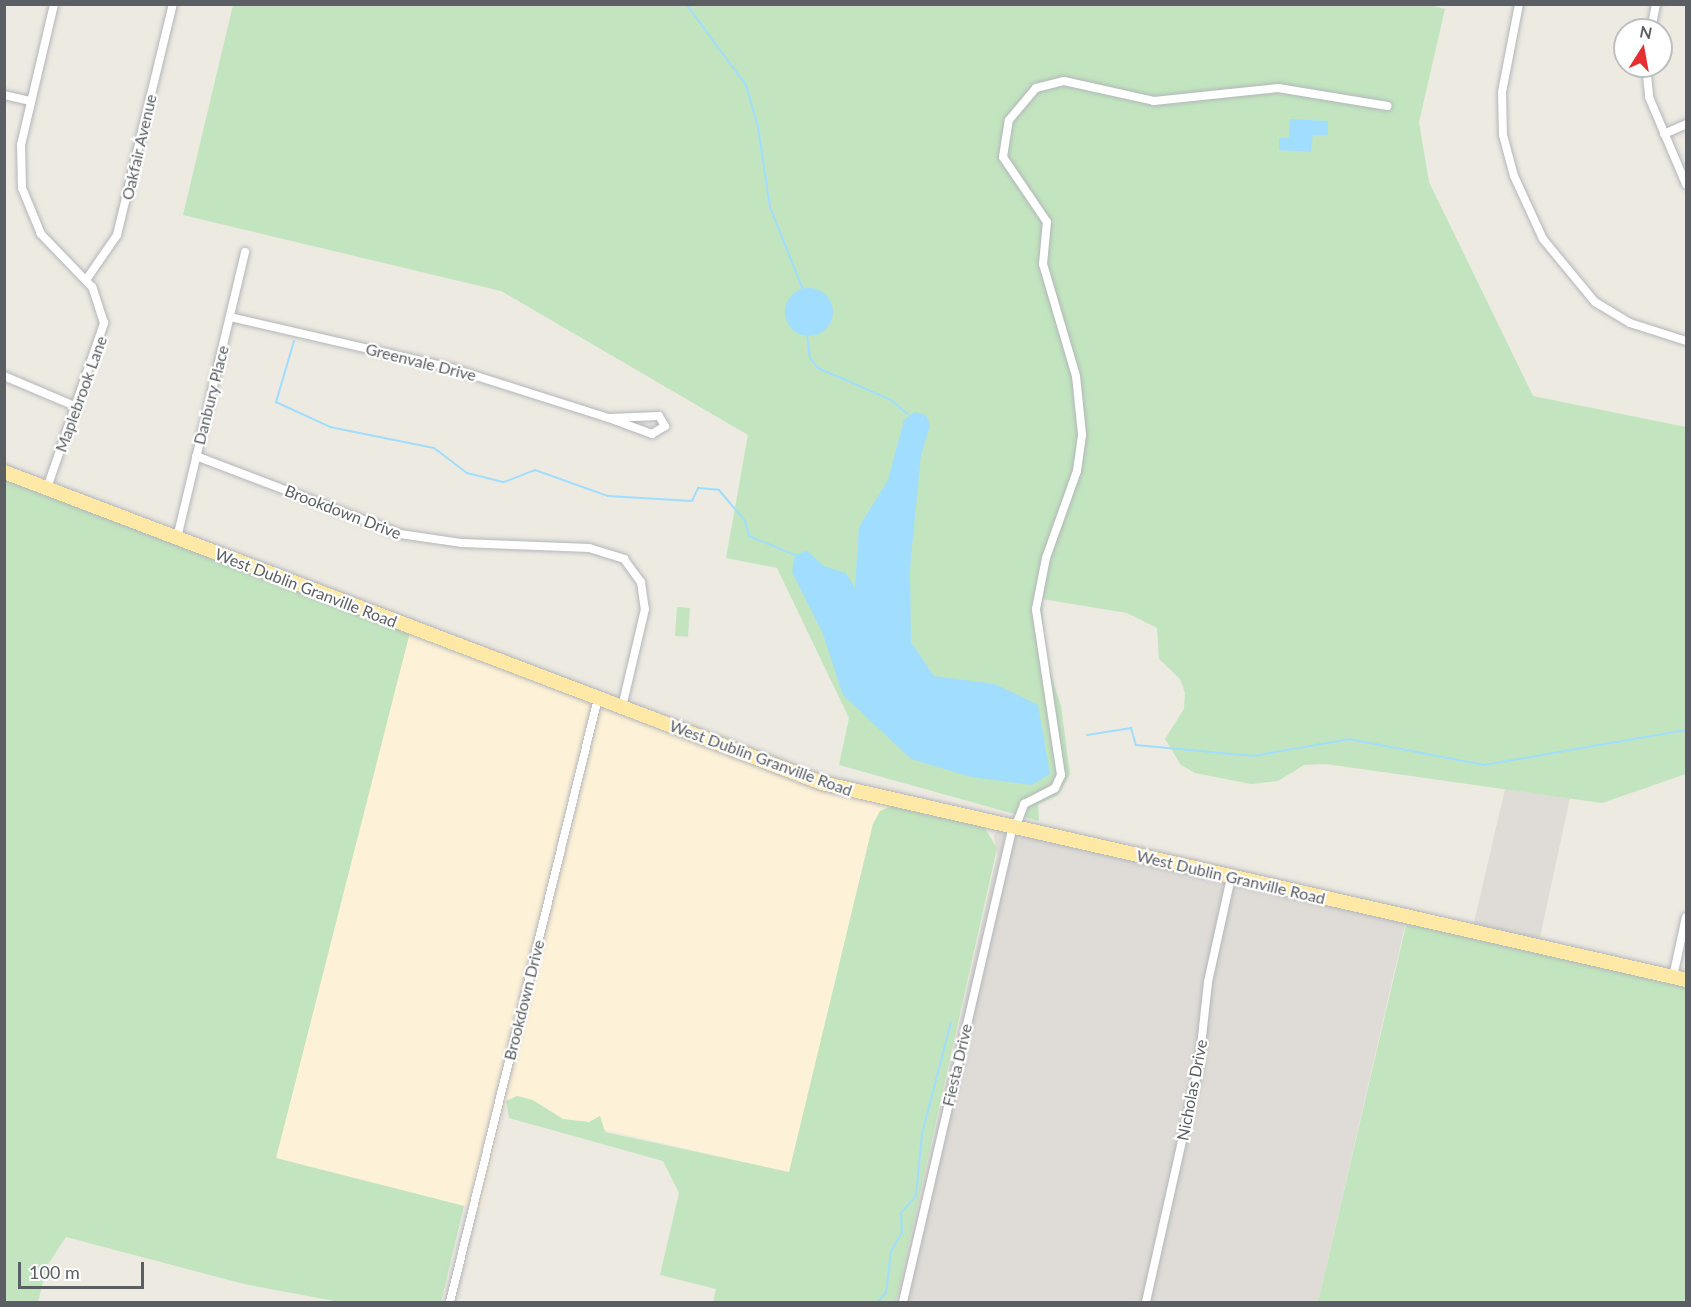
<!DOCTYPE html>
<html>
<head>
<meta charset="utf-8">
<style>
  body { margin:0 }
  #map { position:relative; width:1691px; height:1307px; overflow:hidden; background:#edeae2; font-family:Lato,sans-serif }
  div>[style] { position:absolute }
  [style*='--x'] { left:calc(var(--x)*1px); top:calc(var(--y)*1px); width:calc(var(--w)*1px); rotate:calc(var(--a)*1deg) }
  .commercial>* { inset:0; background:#fdf1d7 }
  .industrial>* { inset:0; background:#dfdcd7 }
  .green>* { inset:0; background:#c2e5bf; transform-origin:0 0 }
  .water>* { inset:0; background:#a1ddfe }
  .round { border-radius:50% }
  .stream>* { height:2px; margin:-1px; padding:0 1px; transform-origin:1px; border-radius:1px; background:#a1ddfe }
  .roads { filter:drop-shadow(0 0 2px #b3b6ba) drop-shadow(0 0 2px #b3b6ba) }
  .minor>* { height:8px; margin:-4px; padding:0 4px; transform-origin:4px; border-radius:4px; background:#fff }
  .primary>* { height:14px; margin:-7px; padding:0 7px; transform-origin:7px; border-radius:7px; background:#fee8a6 }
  span { translate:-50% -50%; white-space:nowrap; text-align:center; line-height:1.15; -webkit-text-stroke:4.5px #fff; paint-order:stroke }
  .street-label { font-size:16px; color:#5b5f63 }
  .frame { position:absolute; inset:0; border:6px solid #5b5f63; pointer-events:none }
  .north { position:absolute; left:1613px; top:18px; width:60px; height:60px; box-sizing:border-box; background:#fff; border:2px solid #bdbfc1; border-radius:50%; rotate:11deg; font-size:16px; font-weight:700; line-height:24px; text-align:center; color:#5b5f63 }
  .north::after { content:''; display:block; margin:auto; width:21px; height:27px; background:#e72e30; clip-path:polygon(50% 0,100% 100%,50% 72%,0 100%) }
  .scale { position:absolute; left:18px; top:1262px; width:126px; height:27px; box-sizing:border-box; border:3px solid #5b5f63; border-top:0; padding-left:8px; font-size:18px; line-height:21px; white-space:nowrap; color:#5b5f63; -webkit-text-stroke:4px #fff; paint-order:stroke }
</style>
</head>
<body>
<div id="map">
  <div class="commercial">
    <i style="clip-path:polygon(410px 632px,892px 806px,873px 823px,790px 1173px,505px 1106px,481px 1210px,276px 1158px)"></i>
  </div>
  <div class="industrial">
    <i style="clip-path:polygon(1505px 789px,1570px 798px,1537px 951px,1406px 921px,1318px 1302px,896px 1302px,997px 855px,994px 836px,1002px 823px,1472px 931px)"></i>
  </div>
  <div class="green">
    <i style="clip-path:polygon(1426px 4px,1445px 9px,1419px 122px,1429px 182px,1533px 396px,1686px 427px,1686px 774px,1602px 803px,1326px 764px,1304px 765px,1278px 781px,1251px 784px,1195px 773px,1181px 765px,1165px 739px,1184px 709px,1185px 693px,1180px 679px,1159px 659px,1157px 628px,1127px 613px,1042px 599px,1044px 653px,1061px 706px,1070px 774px,1058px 795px,1038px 804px,1039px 821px,839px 765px,849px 718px,777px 568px,726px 558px,748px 435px,501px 291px,183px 215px,233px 5px)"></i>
    <i style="clip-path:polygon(4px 479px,410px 632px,276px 1158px,464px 1206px,441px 1302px,340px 1302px,244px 1284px,66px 1237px,47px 1266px,38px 1302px,5px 1302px)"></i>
    <i style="left:677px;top:607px;width:13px;height:29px;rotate:4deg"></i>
    <i style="clip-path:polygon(892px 806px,984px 827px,997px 848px,896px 1302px,713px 1302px,716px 1289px,660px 1275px,679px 1193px,663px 1161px,509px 1118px,506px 1101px,517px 1096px,533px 1100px,563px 1119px,589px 1122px,600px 1116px,605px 1132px,789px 1172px,873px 824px,880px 811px)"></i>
    <i style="clip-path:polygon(1407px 921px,1686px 985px,1686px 1302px,1318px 1302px)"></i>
  </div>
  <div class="water">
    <i style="clip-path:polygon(1290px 119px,1328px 121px,1328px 135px,1313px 135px,1311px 152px,1279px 150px,1279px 138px,1289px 138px)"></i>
    <i class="round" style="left:785px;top:288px;width:48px;height:48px"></i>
    <i style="clip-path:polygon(915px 412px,926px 415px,930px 426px,921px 455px,910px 568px,911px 642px,934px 676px,995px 684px,1038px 705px,1050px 774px,1032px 785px,971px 777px,911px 759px,843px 695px,823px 634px,792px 572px,795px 555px,807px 551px,824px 566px,846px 573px,855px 588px,859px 527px,888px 480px,904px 420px)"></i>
  </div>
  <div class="stream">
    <i style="--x:686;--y:4;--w:101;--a:53.5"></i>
    <i style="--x:746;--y:85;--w:44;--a:74.1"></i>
    <i style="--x:758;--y:127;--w:81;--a:81.5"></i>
    <i style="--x:770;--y:207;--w:89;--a:68.3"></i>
    <i style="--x:807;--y:335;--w:23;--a:83"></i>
    <i style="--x:810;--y:358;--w:13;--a:51"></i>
    <i style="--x:818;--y:368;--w:80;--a:23.7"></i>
    <i style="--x:891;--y:400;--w:23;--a:40"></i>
    <i style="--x:294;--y:341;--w:64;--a:106.4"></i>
    <i style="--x:276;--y:402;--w:60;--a:24.8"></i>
    <i style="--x:330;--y:427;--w:106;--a:11.4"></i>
    <i style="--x:434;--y:448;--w:41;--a:37.1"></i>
    <i style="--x:467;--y:473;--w:38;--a:14"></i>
    <i style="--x:504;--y:482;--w:33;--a:-21"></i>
    <i style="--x:535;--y:470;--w:77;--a:19.6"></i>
    <i style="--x:608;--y:496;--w:84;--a:3.4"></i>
    <i style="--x:692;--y:501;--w:14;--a:-65"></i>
    <i style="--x:698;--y:488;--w:21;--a:5"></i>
    <i style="--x:719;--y:490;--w:40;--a:50"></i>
    <i style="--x:745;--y:521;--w:16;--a:75"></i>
    <i style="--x:749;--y:536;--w:50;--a:22.4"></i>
    <i style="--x:1087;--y:735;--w:45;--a:-9"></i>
    <i style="--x:1131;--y:728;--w:18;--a:74"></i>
    <i style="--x:1136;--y:745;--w:118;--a:5.4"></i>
    <i style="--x:1253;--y:756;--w:97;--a:-10"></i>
    <i style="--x:1349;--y:739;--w:137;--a:10.9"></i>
    <i style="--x:1484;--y:765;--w:205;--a:-9.8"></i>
    <i style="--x:877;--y:1302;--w:13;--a:-45"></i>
    <i style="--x:886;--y:1293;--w:42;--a:-83.2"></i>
    <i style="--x:891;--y:1251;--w:21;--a:-59"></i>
    <i style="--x:902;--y:1233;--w:20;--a:-93"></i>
    <i style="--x:901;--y:1213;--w:23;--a:-49"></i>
    <i style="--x:916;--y:1196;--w:62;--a:-84.5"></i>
    <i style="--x:922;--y:1134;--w:116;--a:-75.5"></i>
  </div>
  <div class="roads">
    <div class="minor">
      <i style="--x:1519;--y:4;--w:90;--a:100.9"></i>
      <i style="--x:1502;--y:92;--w:43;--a:88.7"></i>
      <i style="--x:1503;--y:135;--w:42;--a:75"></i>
      <i style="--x:1514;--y:176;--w:69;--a:65.3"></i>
      <i style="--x:1543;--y:239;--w:82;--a:50.5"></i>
      <i style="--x:1595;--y:302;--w:41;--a:31"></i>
      <i style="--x:1630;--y:323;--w:59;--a:17.8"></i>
      <i style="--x:1651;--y:30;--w:26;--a:-79"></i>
      <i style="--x:1646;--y:66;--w:31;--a:84"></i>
      <i style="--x:1649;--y:97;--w:95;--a:67"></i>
      <i style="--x:4;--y:95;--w:28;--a:13"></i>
      <i style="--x:1664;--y:134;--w:24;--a:-24"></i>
      <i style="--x:86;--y:280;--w:55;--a:-55.4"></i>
      <i style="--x:117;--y:235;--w:238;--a:-76.4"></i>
      <i style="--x:230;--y:317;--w:227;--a:13"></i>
      <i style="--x:451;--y:368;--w:166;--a:17.6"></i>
      <i style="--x:609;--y:418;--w:50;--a:-2.3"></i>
      <i style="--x:659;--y:416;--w:12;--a:59"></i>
      <i style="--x:665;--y:426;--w:15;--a:148"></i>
      <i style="--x:652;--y:434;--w:46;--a:-159.6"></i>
      <i style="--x:4;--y:376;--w:79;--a:23"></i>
      <i style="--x:196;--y:456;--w:218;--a:20.9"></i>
      <i style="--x:400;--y:534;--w:63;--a:8.3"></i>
      <i style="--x:462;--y:543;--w:127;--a:2.3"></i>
      <i style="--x:589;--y:548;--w:37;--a:17"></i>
      <i style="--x:624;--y:559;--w:29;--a:54"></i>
      <i style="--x:641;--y:582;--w:27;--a:82"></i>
      <i style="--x:645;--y:609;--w:101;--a:103.2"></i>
      <i style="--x:47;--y:488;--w:175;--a:-70.9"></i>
      <i style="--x:104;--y:323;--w:38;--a:-108"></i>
      <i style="--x:92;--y:287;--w:74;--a:-133.9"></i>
      <i style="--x:41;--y:234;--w:50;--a:-112.4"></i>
      <i style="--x:22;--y:188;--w:43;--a:-91.3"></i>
      <i style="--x:21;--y:145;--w:145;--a:-76.8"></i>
      <i style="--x:177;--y:538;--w:294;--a:-76.6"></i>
      <i style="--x:1015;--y:828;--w:26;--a:-69"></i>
      <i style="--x:1024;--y:804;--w:35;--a:-27"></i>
      <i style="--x:1055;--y:788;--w:14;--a:-65"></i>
      <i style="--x:1061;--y:775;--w:168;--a:-98.6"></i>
      <i style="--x:1036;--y:609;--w:52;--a:-78.9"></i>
      <i style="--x:1046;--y:558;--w:92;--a:-70.4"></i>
      <i style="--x:1077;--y:471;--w:37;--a:-82"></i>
      <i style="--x:1082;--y:434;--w:58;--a:-95.9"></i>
      <i style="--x:1076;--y:376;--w:117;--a:-106.4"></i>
      <i style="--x:1043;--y:264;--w:42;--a:-84.6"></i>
      <i style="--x:1047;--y:222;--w:78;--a:-124.1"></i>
      <i style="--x:1003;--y:157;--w:37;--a:-81"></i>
      <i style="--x:1009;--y:120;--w:42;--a:-49.8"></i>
      <i style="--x:1036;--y:88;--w:29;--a:-14"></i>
      <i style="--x:1064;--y:81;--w:92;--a:12.5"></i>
      <i style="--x:1154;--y:101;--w:125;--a:-6"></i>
      <i style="--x:1278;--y:88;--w:111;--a:9.3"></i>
      <i style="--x:1673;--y:977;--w:61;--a:-77.8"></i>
      <i style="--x:450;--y:1302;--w:622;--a:-76.23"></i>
      <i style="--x:903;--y:1302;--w:486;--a:-77"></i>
      <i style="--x:1146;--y:1302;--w:244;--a:-77.4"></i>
      <i style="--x:1199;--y:1064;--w:82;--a:-83.7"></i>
      <i style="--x:1208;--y:982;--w:107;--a:-77.6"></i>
    </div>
    <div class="primary">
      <i style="--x:4;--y:472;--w:875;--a:20.82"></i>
      <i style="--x:822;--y:783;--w:886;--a:12.84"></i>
    </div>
  </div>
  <div class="street-label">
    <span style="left:139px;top:147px;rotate:-77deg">Oakfair Avenue</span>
    <span style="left:421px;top:362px;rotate:14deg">Greenvale Drive</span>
    <span style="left:81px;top:394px;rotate:-70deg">Maplebrook Lane</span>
    <span style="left:211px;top:395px;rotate:-76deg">Danbury Place</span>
    <span style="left:343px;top:512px;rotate:21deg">Brookdown Drive</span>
    <span style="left:306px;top:588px;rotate:21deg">West Dublin Granville Road</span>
    <span style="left:761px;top:758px;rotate:20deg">West Dublin Granville Road</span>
    <span style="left:1231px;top:877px;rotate:13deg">West Dublin Granville Road</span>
    <span style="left:524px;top:1000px;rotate:-76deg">Brookdown Drive</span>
    <span style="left:957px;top:1065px;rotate:-77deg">Fiesta Drive</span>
    <span style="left:1192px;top:1090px;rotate:-79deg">Nicholas Drive</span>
  </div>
  <div class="frame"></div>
  <div class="north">N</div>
  <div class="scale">100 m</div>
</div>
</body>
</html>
